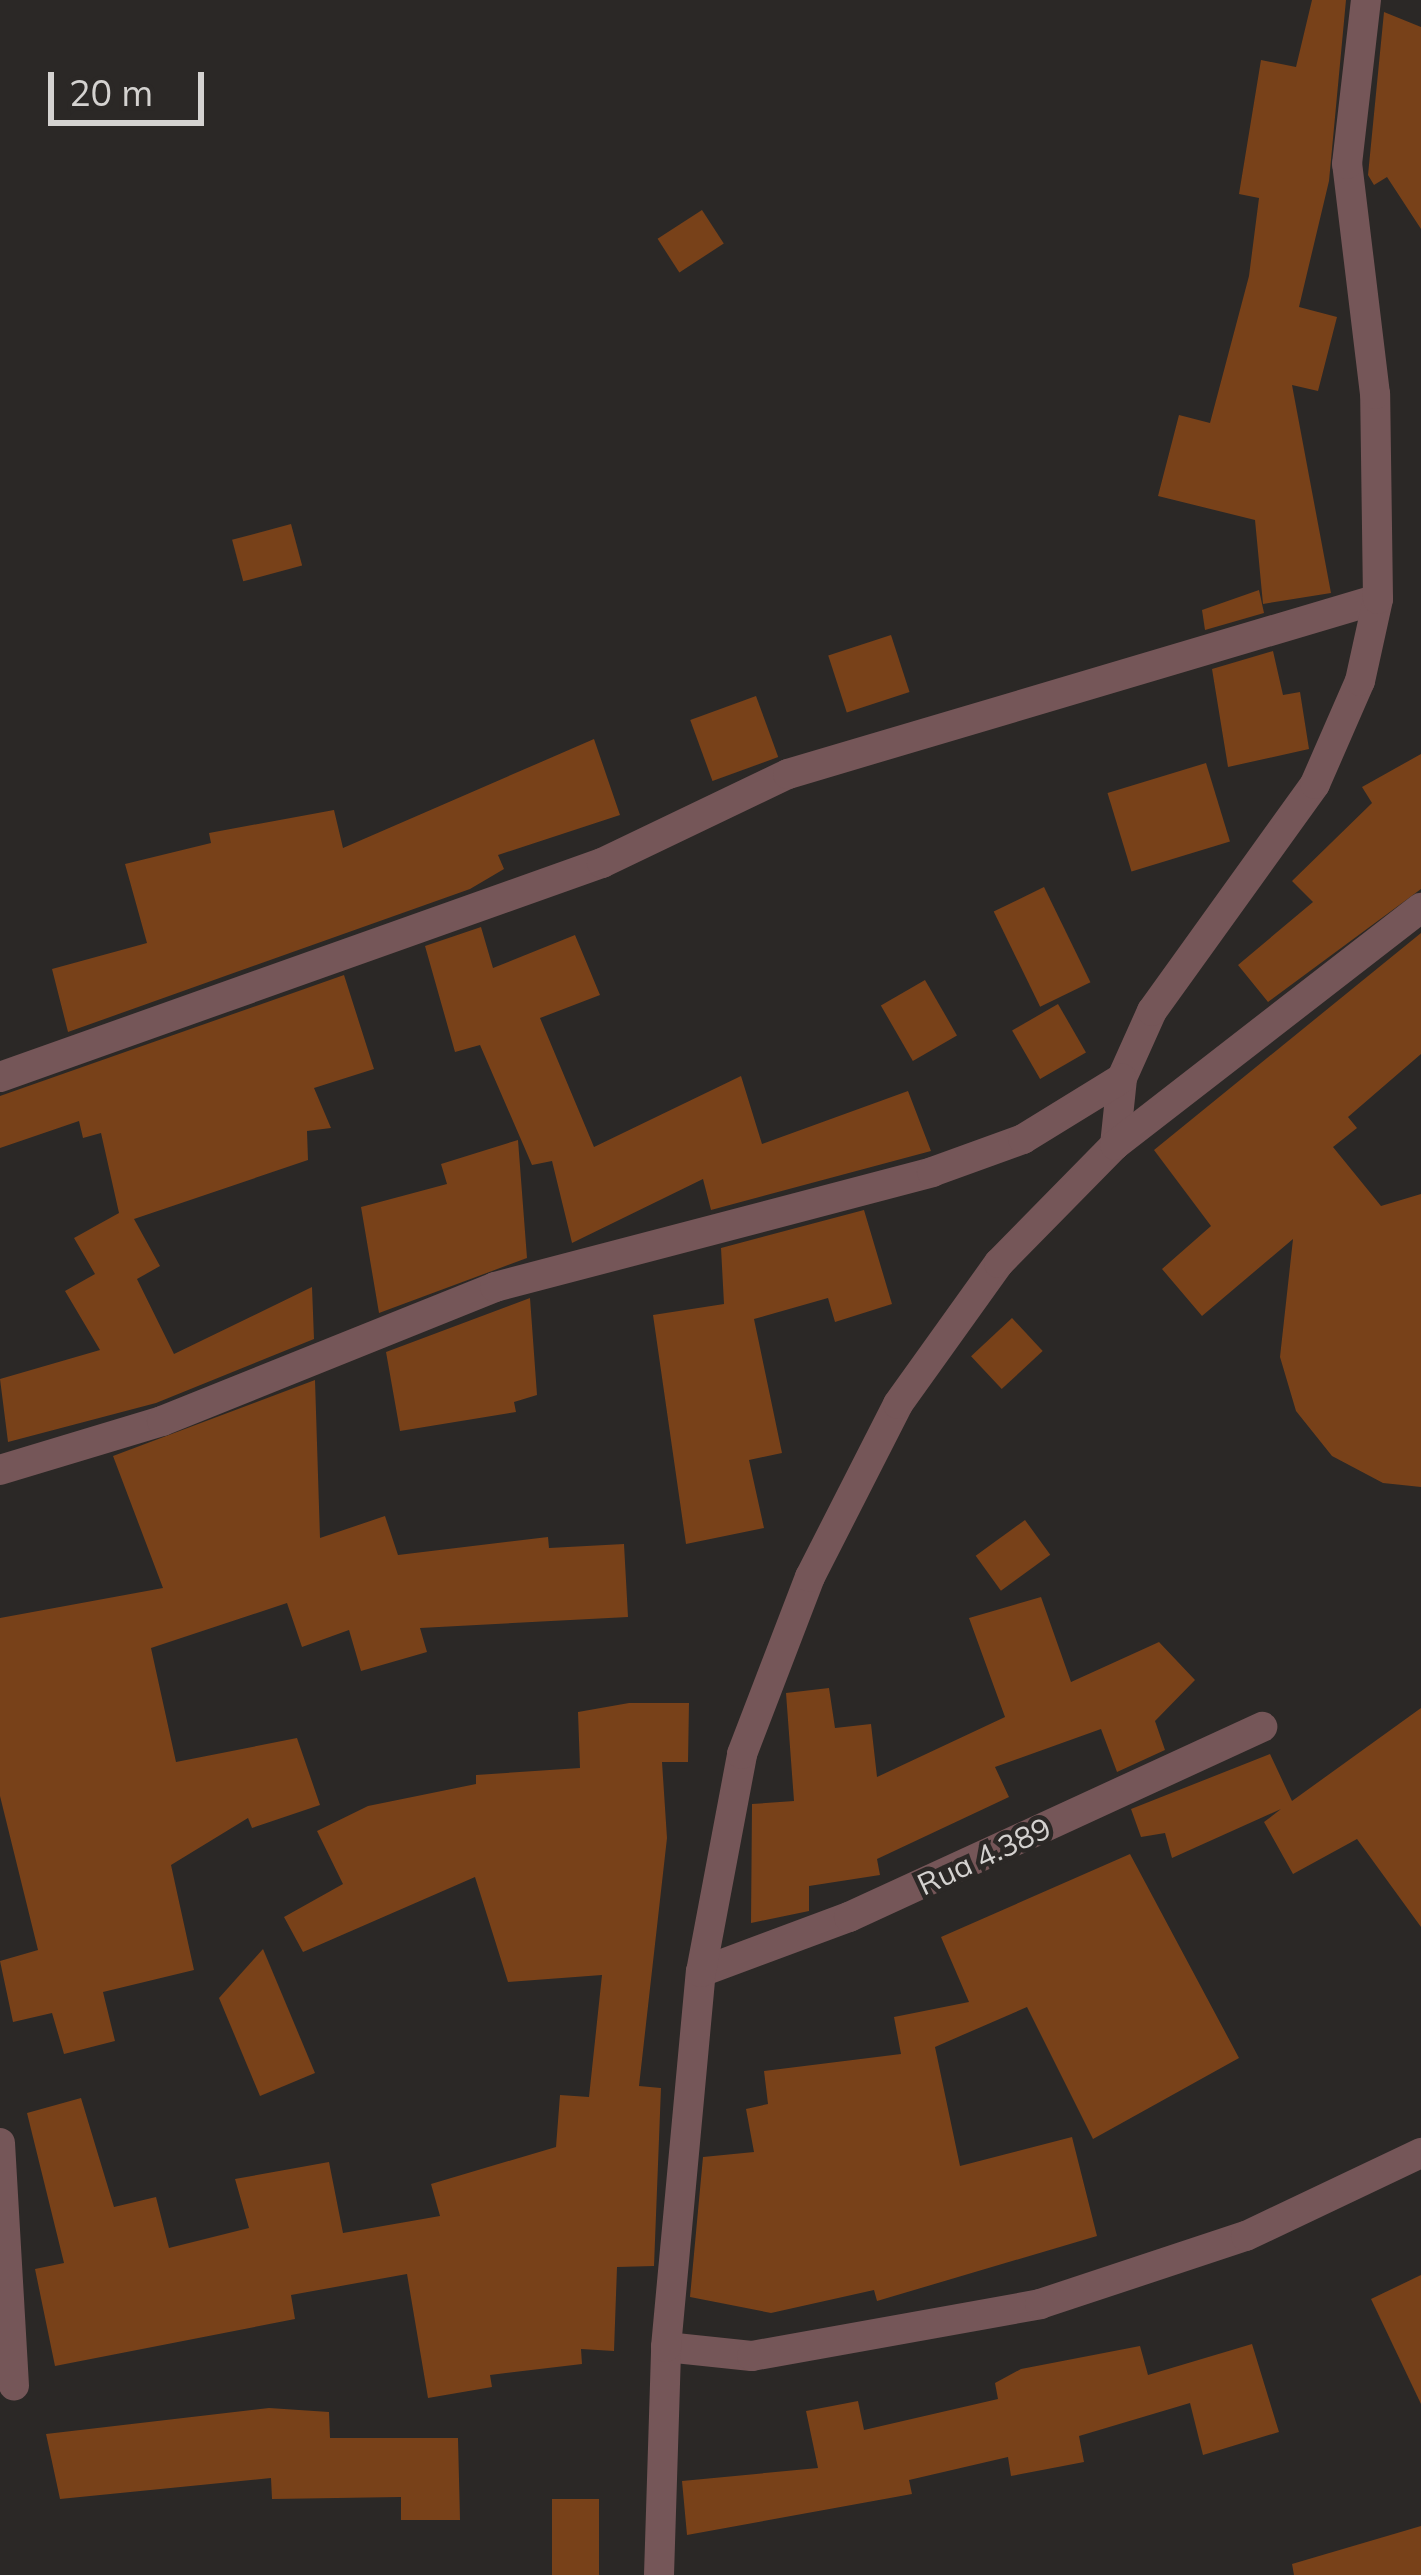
<!DOCTYPE html>
<html>
<head>
<meta charset="utf-8">
<style>
  body { margin:0 }
  #map { position:relative; width:1421px; height:2575px; overflow:hidden; background:#2b2826; font-family:Mulish,sans-serif }
  div>[style] { position:absolute }
  [style*='--x'] { left:calc(var(--x)*1px); top:calc(var(--y)*1px); width:calc(var(--w)*1px); rotate:calc(var(--a)*1deg) }
  .building>* { inset:0; background:#784119; transform-origin:0 0 }
  .minor>* { height:30px; margin:-15px; padding:0 15px; transform-origin:15px; border-radius:15px; background:#755658 }
  span { translate:-50% -50%; white-space:nowrap; text-align:center; line-height:1.15; -webkit-text-stroke:9px #2b2826; paint-order:stroke }
  .street-label { font-size:30px; color:#d4d2d0 }
  .scale { position:absolute; left:48px; top:72px; width:156px; height:54px; box-sizing:border-box; border:6px solid #d4d2d0; border-top:0; padding-left:15px; font-size:36px; line-height:42px; white-space:nowrap; color:#d4d2d0; -webkit-text-stroke:9px #2b2826; paint-order:stroke }
</style>
</head>
<body>
<div id="map">
  <div class="building">
    <i style="clip-path:polygon(1312px 0,1346px 0,1329px 181px,1299px 307px,1337px 317px,1318px 391px,1292px 385px,1331px 593px,1263px 604px,1255px 520px,1158px 496px,1179px 415px,1210px 423px,1249px 276px,1259px 198px,1239px 194px,1261px 60px,1296px 67px)"></i>
    <i style="clip-path:polygon(1384px 12px,1421px 27px,1421px 229px,1387px 177px,1374px 185px,1368px 175px)"></i>
    <i style="left:702px;top:210px;width:40px;height:53px;rotate:57deg"></i>
    <i style="left:291px;top:524px;width:43px;height:61px;rotate:75deg"></i>
    <i style="clip-path:polygon(1259px 590px,1264px 613px,1205px 630px,1202px 610px)"></i>
    <i style="left:891px;top:635px;width:60px;height:66px;rotate:72deg"></i>
    <i style="clip-path:polygon(1273px 651px,1283px 695px,1300px 692px,1309px 749px,1228px 767px,1212px 669px)"></i>
    <i style="left:756px;top:696px;width:65px;height:70px;rotate:70deg"></i>
    <i style="clip-path:polygon(594px 739px,620px 815px,498px 855px,504px 869px,470px 889px,68px 1032px,52px 969px,147px 943px,125px 864px,211px 843px,209px 833px,334px 810px,343px 848px)"></i>
    <i style="clip-path:polygon(1421px 754px,1421px 889px,1268px 1002px,1238px 965px,1313px 902px,1292px 881px,1372px 803px,1362px 787px)"></i>
    <i style="left:1206px;top:763px;width:82px;height:103px;rotate:73deg"></i>
    <i style="left:1044px;top:887px;width:106px;height:56px;rotate:64deg"></i>
    <i style="clip-path:polygon(481px 927px,493px 968px,575px 935px,600px 995px,540px 1018px,594px 1147px,741px 1076px,762px 1144px,908px 1091px,931px 1151px,711px 1210px,703px 1179px,572px 1243px,552px 1161px,532px 1165px,480px 1045px,455px 1052px,425px 946px)"></i>
    <i style="clip-path:polygon(1421px 933px,1421px 1054px,1348px 1117px,1357px 1128px,1333px 1147px,1381px 1206px,1421px 1194px,1421px 1487px,1383px 1483px,1332px 1456px,1296px 1411px,1280px 1357px,1293px 1239px,1202px 1316px,1162px 1269px,1211px 1226px,1154px 1150px)"></i>
    <i style="clip-path:polygon(344px 975px,374px 1069px,314px 1088px,331px 1128px,307px 1131px,308px 1160px,134px 1219px,160px 1266px,137px 1279px,174px 1354px,312px 1287px,314px 1339px,156px 1403px,8px 1442px,0 1379px,100px 1350px,65px 1291px,95px 1274px,74px 1238px,119px 1213px,101px 1133px,83px 1138px,79px 1121px,0 1148px,0 1096px)"></i>
    <i style="left:925px;top:980px;width:64px;height:51px;rotate:60deg"></i>
    <i style="left:1058px;top:1004px;width:56px;height:53px;rotate:60deg"></i>
    <i style="clip-path:polygon(518px 1140px,527px 1258px,379px 1313px,361px 1207px,447px 1184px,441px 1164px)"></i>
    <i style="clip-path:polygon(864px 1210px,892px 1304px,835px 1322px,828px 1298px,754px 1319px,782px 1453px,749px 1460px,764px 1528px,686px 1544px,653px 1315px,724px 1304px,721px 1248px)"></i>
    <i style="clip-path:polygon(530px 1298px,537px 1395px,514px 1402px,516px 1412px,400px 1431px,386px 1352px)"></i>
    <i style="left:1012px;top:1318px;width:45px;height:56px;rotate:47deg"></i>
    <i style="clip-path:polygon(315px 1380px,320px 1538px,385px 1516px,398px 1555px,548px 1537px,549px 1548px,624px 1544px,628px 1617px,420px 1628px,427px 1652px,361px 1671px,349px 1630px,302px 1647px,287px 1603px,151px 1648px,176px 1762px,297px 1738px,320px 1805px,252px 1828px,248px 1818px,171px 1865px,194px 1970px,103px 1992px,115px 2041px,64px 2054px,52px 2013px,13px 2022px,0 1961px,38px 1950px,0 1796px,0 1618px,163px 1588px,113px 1456px)"></i>
    <i style="left:1025px;top:1520px;width:43px;height:61px;rotate:54deg"></i>
    <i style="clip-path:polygon(1041px 1597px,1071px 1682px,1159px 1642px,1195px 1680px,1155px 1721px,1165px 1750px,1117px 1772px,1101px 1729px,995px 1767px,1009px 1797px,877px 1859px,880px 1875px,809px 1886px,809px 1911px,751px 1923px,752px 1804px,794px 1801px,786px 1693px,829px 1688px,835px 1728px,871px 1724px,877px 1777px,1005px 1717px,969px 1618px)"></i>
    <i style="clip-path:polygon(629px 1703px,689px 1703px,688px 1762px,662px 1762px,667px 1838px,639px 2086px,661px 2088px,654px 2266px,617px 2267px,614px 2351px,581px 2349px,582px 2364px,490px 2375px,492px 2387px,428px 2398px,407px 2274px,291px 2295px,295px 2319px,55px 2366px,35px 2269px,64px 2263px,27px 2113px,81px 2098px,114px 2207px,156px 2197px,169px 2248px,249px 2228px,235px 2179px,329px 2162px,343px 2233px,440px 2216px,431px 2184px,556px 2147px,560px 2095px,589px 2097px,602px 1975px,508px 1982px,475px 1877px,303px 1952px,284px 1917px,343px 1884px,317px 1831px,368px 1806px,476px 1784px,476px 1775px,580px 1768px,578px 1712px)"></i>
    <i style="clip-path:polygon(1421px 1708px,1421px 1927px,1357px 1839px,1293px 1874px,1264px 1822px,1281px 1809px,1172px 1858px,1165px 1833px,1141px 1837px,1131px 1809px,1270px 1754px,1292px 1801px)"></i>
    <i style="clip-path:polygon(1130px 1854px,1239px 2058px,1093px 2139px,1027px 2007px,935px 2047px,960px 2166px,1072px 2137px,1097px 2236px,877px 2301px,874px 2290px,771px 2313px,690px 2297px,703px 2157px,754px 2152px,746px 2109px,768px 2104px,764px 2071px,901px 2054px,894px 2017px,969px 2002px,941px 1937px)"></i>
    <i style="clip-path:polygon(263px 1949px,315px 2073px,260px 2096px,219px 1998px)"></i>
    <i style="clip-path:polygon(1421px 2275px,1421px 2404px,1371px 2299px)"></i>
    <i style="clip-path:polygon(1252px 2344px,1279px 2432px,1203px 2455px,1190px 2403px,1079px 2436px,1084px 2462px,1011px 2476px,1008px 2457px,909px 2480px,912px 2494px,687px 2535px,682px 2481px,818px 2468px,806px 2411px,858px 2401px,864px 2430px,998px 2399px,995px 2383px,1021px 2369px,1140px 2346px,1148px 2375px)"></i>
    <i style="clip-path:polygon(269px 2408px,329px 2412px,330px 2438px,458px 2438px,460px 2520px,401px 2520px,401px 2497px,272px 2499px,271px 2478px,60px 2499px,46px 2434px)"></i>
    <i style="left:552px;top:2499px;width:47px;height:76px"></i>
    <i style="clip-path:polygon(1421px 2526px,1421px 2575px,1294px 2575px,1292px 2564px)"></i>
  </div>
  <div class="minor">
    <i style="--x:0;--y:1077;--w:639;--a:-19.57"></i>
    <i style="--x:602;--y:863;--w:206;--a:-25.6"></i>
    <i style="--x:788;--y:774;--w:615;--a:-16.52"></i>
    <i style="--x:1115;--y:1145;--w:67;--a:-84"></i>
    <i style="--x:1122;--y:1078;--w:73;--a:-65.9"></i>
    <i style="--x:1152;--y:1011;--w:279;--a:-54.3"></i>
    <i style="--x:1315;--y:784;--w:112;--a:-66.4"></i>
    <i style="--x:1360;--y:681;--w:84;--a:-77.6"></i>
    <i style="--x:1378;--y:599;--w:205;--a:-90.8"></i>
    <i style="--x:1375;--y:394;--w:232;--a:-96.9"></i>
    <i style="--x:1347;--y:164;--w:165;--a:-83.4"></i>
    <i style="--x:0;--y:1470;--w:169;--a:-16.8"></i>
    <i style="--x:162;--y:1421;--w:359;--a:-21.9"></i>
    <i style="--x:495;--y:1287;--w:452;--a:-14.7"></i>
    <i style="--x:932;--y:1172;--w:97;--a:-19.9"></i>
    <i style="--x:1023;--y:1139;--w:116;--a:-31.6"></i>
    <i style="--x:701;--y:1972;--w:158;--a:-20.4"></i>
    <i style="--x:849;--y:1917;--w:455;--a:-24.7"></i>
    <i style="--x:0;--y:2143;--w:243;--a:86.7"></i>
    <i style="--x:666;--y:2347;--w:86;--a:6"></i>
    <i style="--x:752;--y:2356;--w:293;--a:-10.2"></i>
    <i style="--x:1040;--y:2304;--w:217;--a:-18.3"></i>
    <i style="--x:1246;--y:2236;--w:194;--a:-25.4"></i>
    <i style="--x:659;--y:2575;--w:228;--a:-88.2"></i>
    <i style="--x:666;--y:2347;--w:377;--a:-84.7"></i>
    <i style="--x:701;--y:1972;--w:222;--a:-79.3"></i>
    <i style="--x:742;--y:1754;--w:190;--a:-69"></i>
    <i style="--x:810;--y:1577;--w:194;--a:-63"></i>
    <i style="--x:898;--y:1404;--w:173;--a:-54.4"></i>
    <i style="--x:999;--y:1263;--w:165;--a:-45.5"></i>
    <i style="--x:1115;--y:1145;--w:387;--a:-37.8"></i>
  </div>
  <div class="street-label">
    <span style="left:984px;top:1856px;rotate:-25deg">Rua 4.389</span>
  </div>
  <div class="scale">20 m</div>
</div>
</body>
</html>
